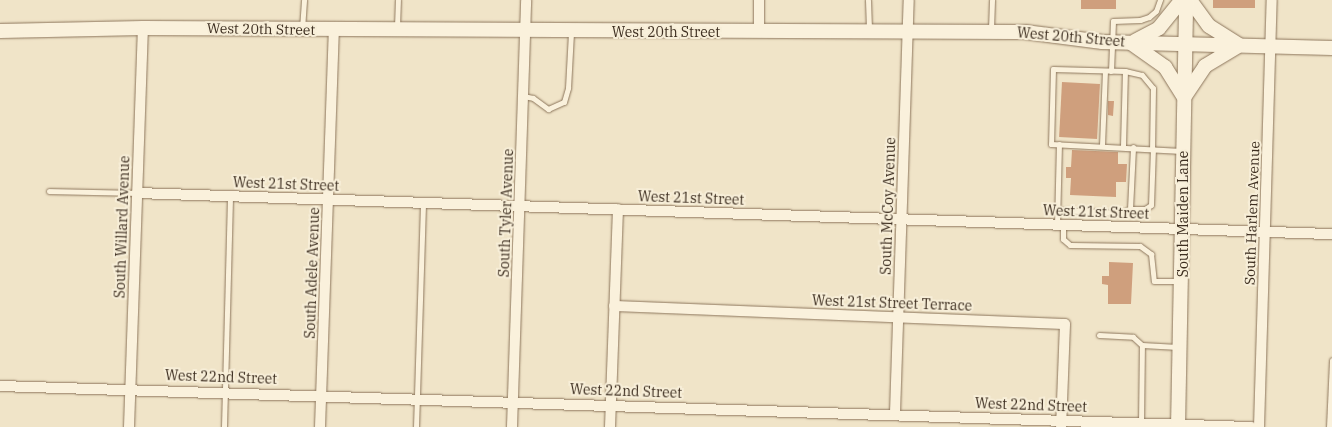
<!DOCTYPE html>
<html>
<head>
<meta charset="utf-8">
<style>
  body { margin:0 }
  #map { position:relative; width:1332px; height:427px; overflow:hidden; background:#f0e4c8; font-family:"IBM Plex Serif",serif }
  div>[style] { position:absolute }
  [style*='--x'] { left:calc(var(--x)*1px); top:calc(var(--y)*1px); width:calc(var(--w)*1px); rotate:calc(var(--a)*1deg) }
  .building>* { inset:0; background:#cf9f7d; transform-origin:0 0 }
  .roads { filter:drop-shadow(0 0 1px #8d765c) drop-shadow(0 0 1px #8d765c) }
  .lane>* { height:5px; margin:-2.5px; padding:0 2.5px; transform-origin:2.5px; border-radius:2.5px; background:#faf1dc }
  .street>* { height:10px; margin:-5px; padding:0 5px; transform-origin:5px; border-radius:5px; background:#faf1dc }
  .secondary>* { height:14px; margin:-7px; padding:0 7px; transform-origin:7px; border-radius:7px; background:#faf1dc }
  span { translate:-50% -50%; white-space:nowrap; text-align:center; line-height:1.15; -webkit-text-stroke:4px #f7eed8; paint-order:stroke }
  .street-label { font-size:14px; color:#3d2e20 }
</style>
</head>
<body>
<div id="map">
  <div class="building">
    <i style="left:1081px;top:0;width:35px;height:9px"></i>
    <i style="left:1213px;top:0;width:42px;height:8px"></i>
    <i style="left:1062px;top:82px;width:38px;height:55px;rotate:3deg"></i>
    <i style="clip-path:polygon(1108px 101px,1114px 101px,1113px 116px,1108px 115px)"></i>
    <i style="clip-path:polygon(1072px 150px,1118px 152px,1118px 164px,1127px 164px,1126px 182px,1116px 182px,1116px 197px,1070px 195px,1071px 178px,1066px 178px,1066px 167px,1071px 167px)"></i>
    <i style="clip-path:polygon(1109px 262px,1133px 263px,1131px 304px,1108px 304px,1108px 285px,1102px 284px,1102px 276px,1109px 276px)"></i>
  </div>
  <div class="roads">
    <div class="lane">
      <i style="--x:868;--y:0;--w:29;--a:88"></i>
      <i style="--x:397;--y:27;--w:27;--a:-88"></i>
      <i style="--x:302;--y:29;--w:29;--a:-86"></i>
      <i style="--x:991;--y:29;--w:29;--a:-88"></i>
      <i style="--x:1111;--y:71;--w:50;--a:-87.7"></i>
      <i style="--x:1113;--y:21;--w:27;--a:-2"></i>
      <i style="--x:1140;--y:20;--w:9;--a:-18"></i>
      <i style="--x:1149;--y:17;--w:9;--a:-41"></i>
      <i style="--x:1156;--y:11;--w:12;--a:-70"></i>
      <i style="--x:1125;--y:71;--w:17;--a:13"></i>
      <i style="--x:1142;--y:75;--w:17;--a:50"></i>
      <i style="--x:1153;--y:88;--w:61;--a:90.9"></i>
      <i style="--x:523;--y:96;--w:10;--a:11"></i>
      <i style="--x:533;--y:98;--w:19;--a:36"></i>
      <i style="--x:548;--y:109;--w:17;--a:-24"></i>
      <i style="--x:564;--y:102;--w:15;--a:-74"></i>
      <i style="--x:568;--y:88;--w:56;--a:-86.9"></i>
      <i style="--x:1102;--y:145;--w:74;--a:-87.7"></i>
      <i style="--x:1123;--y:146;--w:75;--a:-88.5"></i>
      <i style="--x:1125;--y:71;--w:72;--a:-178.4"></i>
      <i style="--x:1053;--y:69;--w:75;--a:91.5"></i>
      <i style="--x:1051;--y:144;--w:131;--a:3.1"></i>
      <i style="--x:49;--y:191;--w:88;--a:1.3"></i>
      <i style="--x:1130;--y:209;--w:15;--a:0"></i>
      <i style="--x:1145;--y:209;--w:7;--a:-34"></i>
      <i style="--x:1151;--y:205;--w:56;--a:-88"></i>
      <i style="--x:1057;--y:210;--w:64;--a:2.7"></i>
      <i style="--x:1121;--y:213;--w:10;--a:-24"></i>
      <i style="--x:1130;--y:209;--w:62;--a:-87.2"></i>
      <i style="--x:1057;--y:225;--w:81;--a:-88.6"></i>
      <i style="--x:1063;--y:225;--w:14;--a:90"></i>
      <i style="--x:1063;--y:239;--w:9;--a:41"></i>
      <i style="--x:1070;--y:245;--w:70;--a:0.8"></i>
      <i style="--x:1140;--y:246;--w:14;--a:36"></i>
      <i style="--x:1151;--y:254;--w:27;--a:84"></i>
      <i style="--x:1154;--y:281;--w:25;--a:0"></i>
      <i style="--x:1099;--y:335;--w:34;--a:3"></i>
      <i style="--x:1133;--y:337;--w:12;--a:42"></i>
      <i style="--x:1141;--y:423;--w:78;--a:-89.3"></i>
      <i style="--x:1142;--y:345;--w:36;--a:3"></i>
      <i style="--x:224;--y:427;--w:231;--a:-88.5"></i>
      <i style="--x:416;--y:427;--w:224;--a:-88.2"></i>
      <i style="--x:1329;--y:427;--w:67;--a:-87.4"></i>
    </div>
    <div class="street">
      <i style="--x:759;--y:32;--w:32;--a:-90"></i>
      <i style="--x:137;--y:193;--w:1196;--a:1.97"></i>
      <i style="--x:614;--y:306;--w:451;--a:2.3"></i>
      <i style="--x:1065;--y:324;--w:103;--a:92.2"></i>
      <i style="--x:0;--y:386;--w:1252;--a:1.88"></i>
      <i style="--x:895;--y:413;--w:413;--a:-88.1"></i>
      <i style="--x:129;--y:427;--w:399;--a:-88"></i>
      <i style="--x:320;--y:427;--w:397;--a:-88"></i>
      <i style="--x:512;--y:427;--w:427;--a:-88.1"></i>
      <i style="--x:610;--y:427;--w:218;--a:-87.9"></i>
      <i style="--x:1259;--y:427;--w:427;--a:-88.3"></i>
    </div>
    <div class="secondary">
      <i style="--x:1190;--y:0;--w:32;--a:54"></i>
      <i style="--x:1209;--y:26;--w:36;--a:32"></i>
      <i style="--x:0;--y:31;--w:143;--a:-1.2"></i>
      <i style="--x:143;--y:28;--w:882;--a:0.26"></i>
      <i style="--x:1025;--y:32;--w:78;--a:7.4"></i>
      <i style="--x:1102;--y:42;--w:230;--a:1.5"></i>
      <i style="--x:1135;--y:41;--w:27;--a:-28"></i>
      <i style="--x:1159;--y:28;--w:36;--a:-51"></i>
      <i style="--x:1131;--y:43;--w:42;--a:35.2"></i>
      <i style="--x:1165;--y:67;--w:34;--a:58"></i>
      <i style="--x:1185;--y:96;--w:36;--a:-56"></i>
      <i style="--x:1205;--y:66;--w:37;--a:-31"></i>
      <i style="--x:1178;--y:427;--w:427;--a:-88.9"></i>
    </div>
  </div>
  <div class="street-label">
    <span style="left:261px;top:29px;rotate:1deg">West 20th Street</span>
    <span style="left:666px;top:32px">West 20th Street</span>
    <span style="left:1071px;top:37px;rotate:5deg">West 20th Street</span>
    <span style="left:286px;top:184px;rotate:2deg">West 21st Street</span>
    <span style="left:691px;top:198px;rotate:2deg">West 21st Street</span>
    <span style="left:888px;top:206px;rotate:-88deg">South McCoy Avenue</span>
    <span style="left:1096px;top:212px;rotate:2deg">West 21st Street</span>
    <span style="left:506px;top:213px;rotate:-88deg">South Tyler Avenue</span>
    <span style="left:1252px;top:213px;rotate:-88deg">South Harlem Avenue</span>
    <span style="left:1183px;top:214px;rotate:-90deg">South Maiden Lane</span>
    <span style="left:122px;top:227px;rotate:-88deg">South Willard Avenue</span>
    <span style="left:312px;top:273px;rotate:-88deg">South Adele Avenue</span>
    <span style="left:892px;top:303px;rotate:2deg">West 21st Street Terrace</span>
    <span style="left:221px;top:377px;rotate:2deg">West 22nd Street</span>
    <span style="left:626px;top:391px;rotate:2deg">West 22nd Street</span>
    <span style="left:1031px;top:405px;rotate:2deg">West 22nd Street</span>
  </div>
</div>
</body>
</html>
